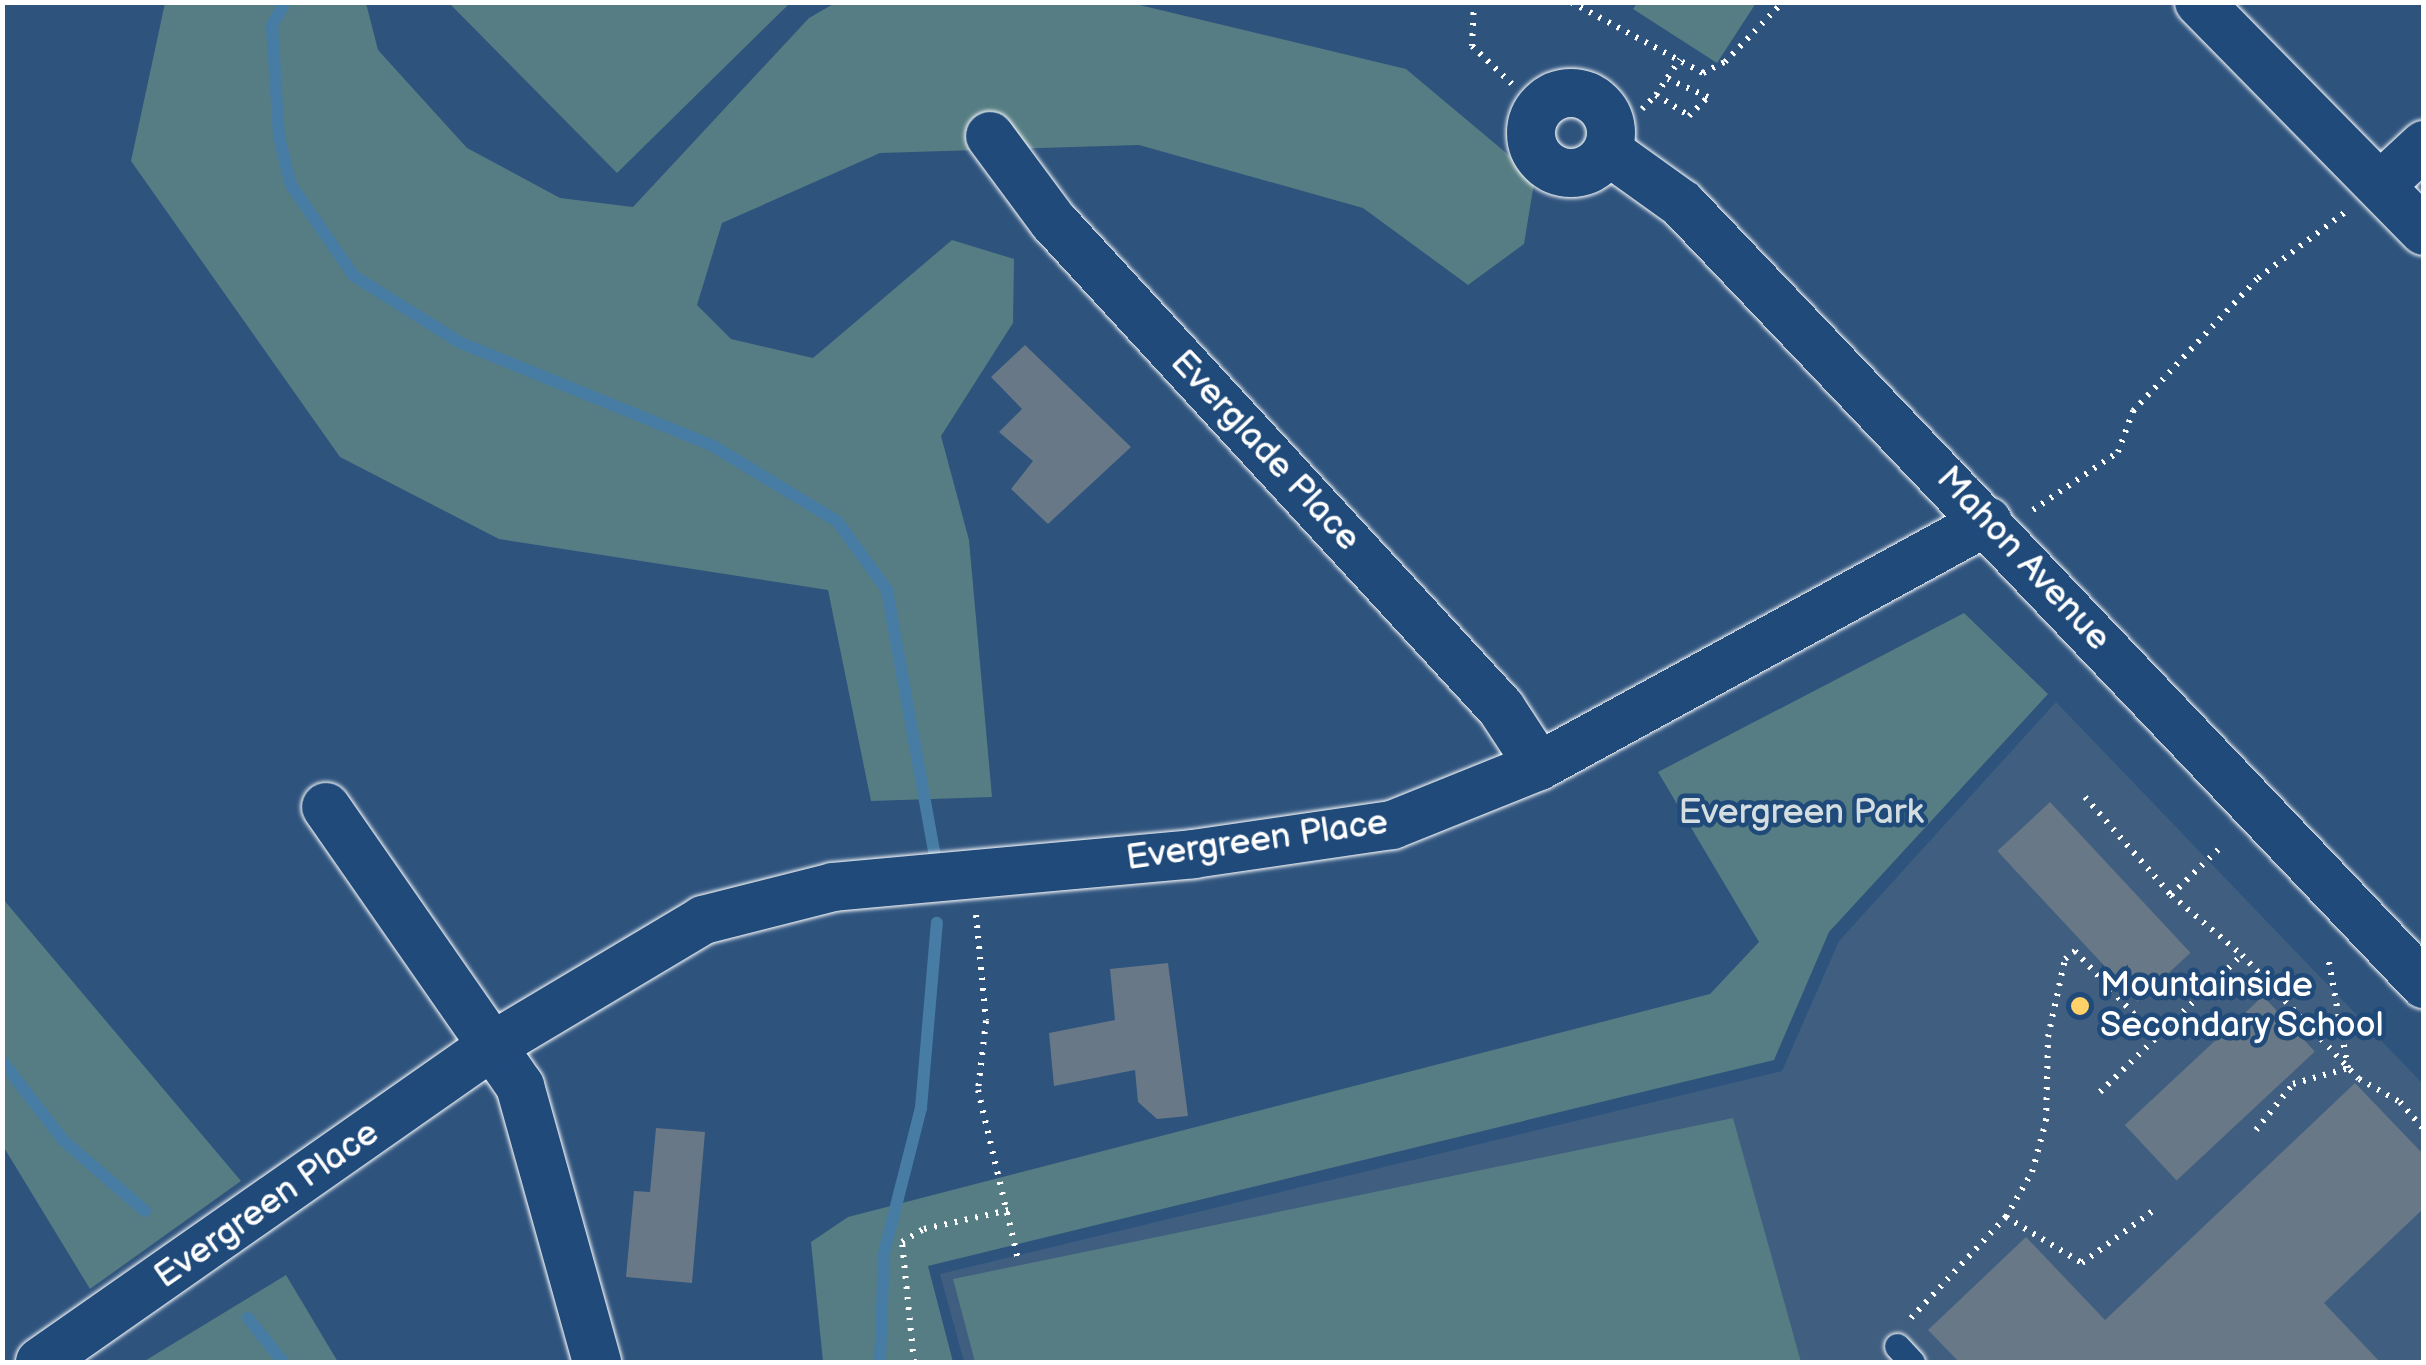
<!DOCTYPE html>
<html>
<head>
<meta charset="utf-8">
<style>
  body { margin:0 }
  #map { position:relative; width:2426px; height:1365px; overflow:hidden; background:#2e537d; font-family:"Balsamiq Sans",sans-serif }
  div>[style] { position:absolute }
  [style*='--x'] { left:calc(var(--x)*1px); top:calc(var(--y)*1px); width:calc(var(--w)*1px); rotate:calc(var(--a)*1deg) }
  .built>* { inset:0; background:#3f5e80 }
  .green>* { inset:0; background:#557d83 }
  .stream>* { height:12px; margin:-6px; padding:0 6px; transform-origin:6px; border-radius:6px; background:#477ca4 }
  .building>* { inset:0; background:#687887; transform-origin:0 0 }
  .path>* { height:6px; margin-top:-3px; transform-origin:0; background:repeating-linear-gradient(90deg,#fff 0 2.5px,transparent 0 10.5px) }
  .roads { filter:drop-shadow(0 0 2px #fff) drop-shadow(0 0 2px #fff) }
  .service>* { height:25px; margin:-12.5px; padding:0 12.5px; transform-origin:12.5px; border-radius:12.5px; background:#1f4a7a }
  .minor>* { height:48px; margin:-24px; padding:0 24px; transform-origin:24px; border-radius:24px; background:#1f4a7a }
  .minor>.ring { margin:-24px; padding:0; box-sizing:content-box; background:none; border:48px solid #1f4a7a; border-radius:50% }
  .dots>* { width:28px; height:28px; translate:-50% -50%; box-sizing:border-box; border:5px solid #1f4a7a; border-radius:50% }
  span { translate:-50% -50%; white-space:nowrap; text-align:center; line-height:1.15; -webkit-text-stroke:9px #1f4a7a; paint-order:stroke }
  .street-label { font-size:35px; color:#fff }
  .park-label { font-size:35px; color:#d4dee0 }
  .poi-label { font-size:35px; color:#fff }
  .left { translate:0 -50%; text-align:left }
  .frame { position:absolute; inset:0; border:5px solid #fff; pointer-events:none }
</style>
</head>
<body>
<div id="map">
  <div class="built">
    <i style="clip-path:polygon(2056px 702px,2423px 1084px,2423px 1362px,964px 1362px,940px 1274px,1782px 1071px,1839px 941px)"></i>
  </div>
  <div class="green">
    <i style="clip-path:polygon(1127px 2px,1406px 69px,1535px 177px,1524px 244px,1468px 285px,1363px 208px,1139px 145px,880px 153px,722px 223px,697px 305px,731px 339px,813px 358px,952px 240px,1014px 259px,1013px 323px,941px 436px,969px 540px,992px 797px,871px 801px,828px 590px,499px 539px,340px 457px,131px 161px,165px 3px,366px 3px,378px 50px,467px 148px,560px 198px,633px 207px,809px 18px,835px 3px)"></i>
    <i style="clip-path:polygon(1638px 2px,1756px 2px,1756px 3px,1717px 63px,1633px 9px)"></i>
    <i style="clip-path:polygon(449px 3px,790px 3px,617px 173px)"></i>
    <i style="clip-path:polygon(1964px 613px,2048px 694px,1829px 932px,1774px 1060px,928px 1266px,953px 1362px,823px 1362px,811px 1242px,848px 1217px,1710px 994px,1759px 942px,1658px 772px)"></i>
    <i style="clip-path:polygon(3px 899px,241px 1181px,90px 1289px,3px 1146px)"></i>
    <i style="clip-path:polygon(1733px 1118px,1801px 1362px,975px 1362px,953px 1279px)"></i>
    <i style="clip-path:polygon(286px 1275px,338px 1362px,143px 1362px)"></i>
  </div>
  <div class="stream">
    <i style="--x:285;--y:2;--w:26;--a:119"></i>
    <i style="--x:272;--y:25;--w:112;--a:86.4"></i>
    <i style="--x:279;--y:137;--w:49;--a:76"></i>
    <i style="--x:291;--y:185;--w:111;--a:55.3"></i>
    <i style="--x:354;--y:276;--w:126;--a:32.1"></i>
    <i style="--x:461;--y:343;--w:272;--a:22.2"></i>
    <i style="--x:713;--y:446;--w:145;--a:31.2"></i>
    <i style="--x:837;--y:521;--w:85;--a:54.1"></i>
    <i style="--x:887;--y:590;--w:270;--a:79.8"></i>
    <i style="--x:2;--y:1061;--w:101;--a:52.2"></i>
    <i style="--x:64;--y:1141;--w:107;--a:40.8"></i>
    <i style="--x:248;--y:1318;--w:56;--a:51.5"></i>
    <i style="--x:880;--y:1362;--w:109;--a:-87.9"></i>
    <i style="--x:884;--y:1253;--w:150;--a:-75.7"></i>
    <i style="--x:921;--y:1108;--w:186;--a:-85.1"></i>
  </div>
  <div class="building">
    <i style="clip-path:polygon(1025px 345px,1131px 447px,1048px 524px,1011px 489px,1033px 461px,999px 432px,1022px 409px,991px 377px)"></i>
    <i style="left:2050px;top:802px;width:206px;height:72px;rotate:47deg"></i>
    <i style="clip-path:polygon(1168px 963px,1188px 1116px,1157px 1119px,1138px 1102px,1135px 1070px,1054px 1086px,1049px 1033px,1115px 1020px,1110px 969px)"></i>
    <i style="left:2263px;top:996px;width:76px;height:189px;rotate:47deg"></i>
    <i style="clip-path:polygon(2355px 1083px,2424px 1155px,2424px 1208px,2324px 1303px,2380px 1362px,1959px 1362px,1928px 1330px,2026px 1237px,2105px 1320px)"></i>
    <i style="clip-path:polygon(656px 1128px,705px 1132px,692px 1283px,626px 1277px,634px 1191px,650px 1192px)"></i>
  </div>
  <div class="path">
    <i style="--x:1474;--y:2;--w:44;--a:92.6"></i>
    <i style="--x:1472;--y:46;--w:55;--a:43.5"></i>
    <i style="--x:1571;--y:2;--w:150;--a:28.3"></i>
    <i style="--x:1703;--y:73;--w:25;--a:-27"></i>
    <i style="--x:1725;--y:62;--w:83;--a:-46"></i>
    <i style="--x:1656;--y:95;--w:43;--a:-56.3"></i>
    <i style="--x:1642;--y:109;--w:20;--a:-45"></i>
    <i style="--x:1656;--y:95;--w:39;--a:32"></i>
    <i style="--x:1689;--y:116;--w:27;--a:-45"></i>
    <i style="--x:1708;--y:97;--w:44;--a:-155.8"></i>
    <i style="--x:2033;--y:510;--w:103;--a:-34.3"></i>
    <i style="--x:2118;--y:452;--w:44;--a:-69.9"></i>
    <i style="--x:2133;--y:411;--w:183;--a:-46.8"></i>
    <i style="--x:2258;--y:278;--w:113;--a:-37.1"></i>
    <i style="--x:2085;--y:797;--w:130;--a:48.7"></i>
    <i style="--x:2171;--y:895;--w:93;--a:40.2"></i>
    <i style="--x:2242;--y:955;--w:170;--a:46.7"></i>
    <i style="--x:2359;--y:1079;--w:47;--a:29.3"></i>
    <i style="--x:2400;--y:1102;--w:37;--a:49"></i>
    <i style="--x:2171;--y:895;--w:72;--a:-43.9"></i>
    <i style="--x:976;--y:915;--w:106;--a:84.6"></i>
    <i style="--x:986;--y:1021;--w:69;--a:96.6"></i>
    <i style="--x:978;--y:1090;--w:178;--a:76.7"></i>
    <i style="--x:2100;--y:1092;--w:197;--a:-44"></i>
    <i style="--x:2256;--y:1130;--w:59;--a:-51.2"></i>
    <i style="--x:2293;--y:1084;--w:57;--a:-16.2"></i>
    <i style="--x:2348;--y:1068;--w:113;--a:-100.2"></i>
    <i style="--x:2006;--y:1217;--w:89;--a:31.2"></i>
    <i style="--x:2082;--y:1263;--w:94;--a:-36.4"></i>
    <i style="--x:1911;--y:1318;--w:139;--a:-46.8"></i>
    <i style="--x:2006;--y:1217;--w:52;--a:-60"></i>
    <i style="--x:2032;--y:1172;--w:53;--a:-74.6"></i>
    <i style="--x:2046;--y:1121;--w:84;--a:-88.6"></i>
    <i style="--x:2048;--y:1037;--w:80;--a:-77.7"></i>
    <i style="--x:2065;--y:959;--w:13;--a:-39"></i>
    <i style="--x:2075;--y:951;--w:119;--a:47"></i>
    <i style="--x:914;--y:1362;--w:121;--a:-95.7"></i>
    <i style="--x:902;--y:1242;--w:26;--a:-31"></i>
    <i style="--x:924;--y:1229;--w:87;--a:-12.6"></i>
  </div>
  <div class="roads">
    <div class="service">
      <i style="--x:1897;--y:1346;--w:22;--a:47"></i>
    </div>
    <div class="minor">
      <i style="--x:2199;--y:2;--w:321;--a:45.5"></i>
      <i class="ring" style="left:1531px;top:93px;width:32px;height:32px"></i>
      <i style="--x:990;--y:136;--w:106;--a:53.5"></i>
      <i style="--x:1053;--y:221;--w:662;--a:47.39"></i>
      <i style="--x:1501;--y:708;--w:69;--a:56.8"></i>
      <i style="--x:1608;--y:151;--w:91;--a:35.6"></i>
      <i style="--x:1682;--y:204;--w:1077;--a:46.43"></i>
      <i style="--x:2381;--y:185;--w:59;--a:-42.9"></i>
      <i style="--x:326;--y:807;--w:340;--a:55.2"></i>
      <i style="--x:520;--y:1086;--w:287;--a:74.4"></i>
      <i style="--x:40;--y:1362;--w:552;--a:-34.96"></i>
      <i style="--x:492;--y:1046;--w:246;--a:-30.8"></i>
      <i style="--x:703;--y:920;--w:134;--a:-14.2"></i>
      <i style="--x:833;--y:887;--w:362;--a:-5.2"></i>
      <i style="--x:1193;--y:854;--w:201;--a:-8.3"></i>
      <i style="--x:1392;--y:825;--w:158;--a:-21.9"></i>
      <i style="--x:1539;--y:766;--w:511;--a:-28.62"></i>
    </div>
  </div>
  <div class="dots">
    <i style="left:2080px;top:1006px;background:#ffd166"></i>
  </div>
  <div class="street-label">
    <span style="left:1265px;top:451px;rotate:47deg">Everglade Place</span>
    <span style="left:2023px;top:559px;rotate:47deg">Mahon Avenue</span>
    <span style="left:1257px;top:841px;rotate:-8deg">Evergreen Place</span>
    <span style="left:267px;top:1205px;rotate:-35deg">Evergreen Place</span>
  </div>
  <div class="park-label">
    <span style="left:1801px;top:813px">Evergreen Park</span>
  </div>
  <div class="poi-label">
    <span class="left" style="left:2100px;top:1006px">Mountainside<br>Secondary School</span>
  </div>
  <div class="frame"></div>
</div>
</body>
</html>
